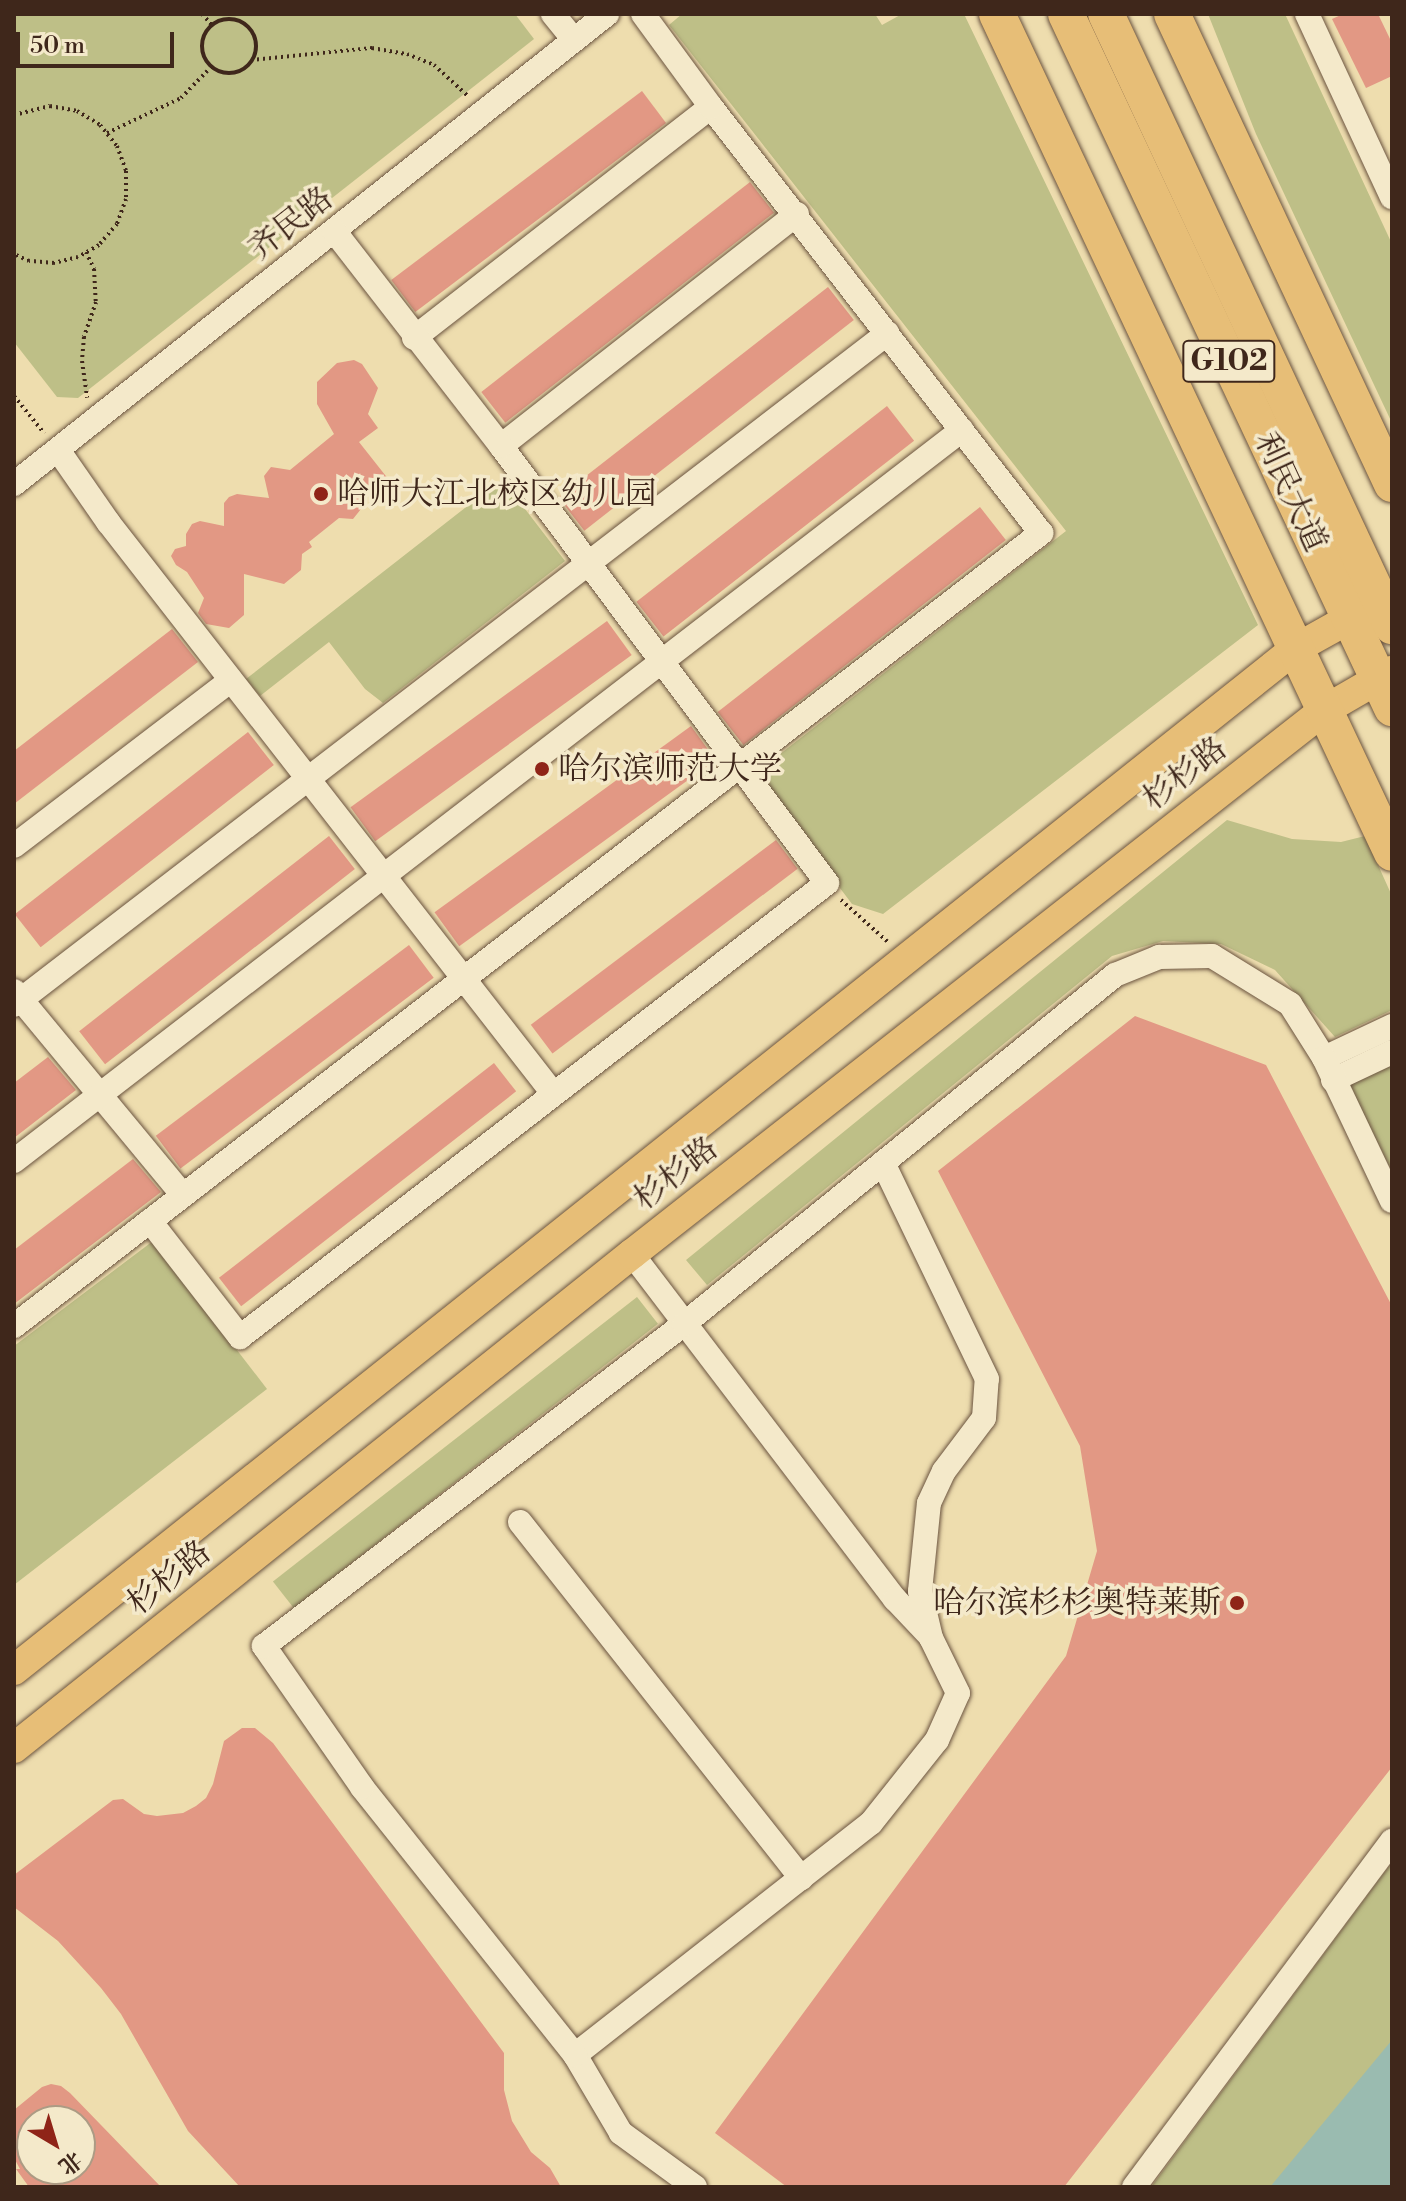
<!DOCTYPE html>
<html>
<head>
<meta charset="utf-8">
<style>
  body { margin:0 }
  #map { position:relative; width:1406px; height:2201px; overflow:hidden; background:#eeddae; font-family:"Libre Bodoni","Noto Serif SC",serif }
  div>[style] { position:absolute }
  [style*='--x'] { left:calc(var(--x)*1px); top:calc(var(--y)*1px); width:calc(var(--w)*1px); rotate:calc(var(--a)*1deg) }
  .green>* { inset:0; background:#bebf87; transform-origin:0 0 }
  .water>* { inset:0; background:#9abbb0 }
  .building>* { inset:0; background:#e29884; transform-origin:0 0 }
  .path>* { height:4px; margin-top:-2px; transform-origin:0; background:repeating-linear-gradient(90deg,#3f271b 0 2px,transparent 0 6px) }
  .path>.ring { margin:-2px; padding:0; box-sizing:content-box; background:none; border:4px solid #3f271b; border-radius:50% }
  .roads { filter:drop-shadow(0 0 2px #6b5440) drop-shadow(0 0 2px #6b5440) }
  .minor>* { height:24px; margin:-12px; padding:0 12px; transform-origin:12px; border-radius:12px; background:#f4e9ca }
  .major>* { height:30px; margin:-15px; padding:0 15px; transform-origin:15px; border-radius:15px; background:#e7be77 }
  .highway>* { height:36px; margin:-18px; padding:0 18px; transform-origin:18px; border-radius:18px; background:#e7be77 }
  .dots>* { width:22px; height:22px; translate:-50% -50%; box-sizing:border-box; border:4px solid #f4e9ca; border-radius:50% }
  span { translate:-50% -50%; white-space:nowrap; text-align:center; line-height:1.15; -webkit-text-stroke:7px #f4e9ca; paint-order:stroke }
  .shield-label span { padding:2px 6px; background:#f4e9ca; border:2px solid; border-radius:6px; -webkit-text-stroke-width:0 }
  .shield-label { font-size:30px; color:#3f271b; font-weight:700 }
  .street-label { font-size:32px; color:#3f271b }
  .poi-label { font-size:32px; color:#3f271b }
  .left { translate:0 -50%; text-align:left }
  .right { translate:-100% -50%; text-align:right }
  .frame { position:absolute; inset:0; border:16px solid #3f271b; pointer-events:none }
  .north { position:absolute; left:16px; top:2105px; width:80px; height:80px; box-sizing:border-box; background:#f4e9ca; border:2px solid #ac9b84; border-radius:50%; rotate:142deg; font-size:22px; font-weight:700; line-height:32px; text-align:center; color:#3f271b }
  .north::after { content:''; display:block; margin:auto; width:28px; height:36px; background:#8f2418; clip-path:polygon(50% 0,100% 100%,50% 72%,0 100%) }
  .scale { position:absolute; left:16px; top:32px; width:158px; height:36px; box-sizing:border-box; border:4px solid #3f271b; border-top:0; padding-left:10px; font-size:24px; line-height:28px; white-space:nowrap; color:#3f271b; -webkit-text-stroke:6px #f4e9ca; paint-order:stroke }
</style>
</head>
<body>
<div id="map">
  <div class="green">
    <i style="clip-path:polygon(14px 14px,515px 14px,534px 39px,78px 398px,57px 397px,14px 342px)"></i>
    <i style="clip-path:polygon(682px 14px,875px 14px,882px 25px,902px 14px,964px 14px,1258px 625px,883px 914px,852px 904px,772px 798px,766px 765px,1066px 531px,669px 25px)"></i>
    <i style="clip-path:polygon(1208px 14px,1285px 14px,1392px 244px,1392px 423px,1256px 134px)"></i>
    <i style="clip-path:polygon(502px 479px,565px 561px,383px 703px,365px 689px,329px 642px,260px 696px,246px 679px)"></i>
    <i style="clip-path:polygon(1227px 820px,1292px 839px,1341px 842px,1365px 836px,1392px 896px,1392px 1010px,1335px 1037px,1275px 970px,1221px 944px,1163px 941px,1112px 956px,707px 1285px,686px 1260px)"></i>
    <i style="clip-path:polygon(1392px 1061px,1392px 1172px,1348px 1082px)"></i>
    <i style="clip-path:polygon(153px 1241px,267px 1389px,14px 1585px,14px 1346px)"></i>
    <i style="left:637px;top:1297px;width:34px;height:462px;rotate:52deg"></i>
    <i style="clip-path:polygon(1392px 1862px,1392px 2187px,1151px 2187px)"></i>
  </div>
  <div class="water">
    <i style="clip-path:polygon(1392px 2040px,1392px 2187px,1270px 2187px)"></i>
  </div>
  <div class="building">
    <i style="clip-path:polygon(1343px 14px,1378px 14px,1392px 43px,1392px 76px,1366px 88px,1332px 19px)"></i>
    <i style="left:642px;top:91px;width:40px;height:314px;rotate:53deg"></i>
    <i style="left:750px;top:182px;width:39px;height:341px;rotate:52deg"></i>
    <i style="left:828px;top:287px;width:42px;height:342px;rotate:52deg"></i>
    <i style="clip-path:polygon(354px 360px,362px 364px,378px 388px,368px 414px,378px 428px,359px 442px,389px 480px,361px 500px,361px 509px,353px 519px,339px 518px,309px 542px,312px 547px,302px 554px,301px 570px,284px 584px,244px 574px,244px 615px,229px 628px,206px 624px,198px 613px,204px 598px,187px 572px,176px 565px,171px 556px,175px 549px,186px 546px,186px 534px,192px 524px,200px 521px,224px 526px,224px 503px,229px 497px,237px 494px,269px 498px,264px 476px,271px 467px,290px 470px,334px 434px,317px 404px,317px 382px,337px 363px)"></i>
    <i style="left:887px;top:406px;width:44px;height:318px;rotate:52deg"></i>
    <i style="left:980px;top:507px;width:42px;height:333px;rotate:52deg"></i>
    <i style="left:607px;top:621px;width:42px;height:317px;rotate:54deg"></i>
    <i style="clip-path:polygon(172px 629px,198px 662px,14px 804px,14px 751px)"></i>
    <i style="left:691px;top:726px;width:42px;height:317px;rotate:54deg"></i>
    <i style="left:248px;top:732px;width:42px;height:296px;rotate:52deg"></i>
    <i style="left:329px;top:836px;width:42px;height:317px;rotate:52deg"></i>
    <i style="left:776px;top:840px;width:36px;height:307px;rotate:53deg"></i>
    <i style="left:409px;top:945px;width:41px;height:317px;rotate:53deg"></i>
    <i style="clip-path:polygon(1135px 1016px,1266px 1065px,1392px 1306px,1392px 1767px,1064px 2187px,787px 2187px,715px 2133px,1066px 1656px,1097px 1551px,1080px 1446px,938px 1171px)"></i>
    <i style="clip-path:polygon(48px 1057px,76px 1090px,14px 1138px,14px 1083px)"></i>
    <i style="left:494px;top:1063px;width:36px;height:349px;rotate:52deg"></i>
    <i style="clip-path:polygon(133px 1159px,161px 1192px,14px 1304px,14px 1250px)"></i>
    <i style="clip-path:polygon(242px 1728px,255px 1728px,273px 1743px,504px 2053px,504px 2090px,512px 2121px,531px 2152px,550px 2168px,561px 2187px,240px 2187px,188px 2131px,121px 2014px,101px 1988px,58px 1941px,14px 1907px,14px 1875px,113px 1800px,123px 1799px,144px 1814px,157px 1816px,183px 1813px,196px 1806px,206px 1798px,213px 1784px,224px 1741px)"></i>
    <i style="clip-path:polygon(evenodd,51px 2084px,61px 2086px,70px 2093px,161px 2187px,29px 2187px,16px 2169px,20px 2169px,14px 2158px,14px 2110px,42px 2087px,51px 2084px,32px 2121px,80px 2121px,80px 2169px,32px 2169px,32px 2121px)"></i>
  </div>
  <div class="path">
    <i style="--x:202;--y:14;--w:15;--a:48"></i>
    <i class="ring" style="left:202px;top:19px;width:50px;height:50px"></i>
    <i style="--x:251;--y:60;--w:122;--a:-5.7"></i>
    <i style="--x:372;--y:48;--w:36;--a:10"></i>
    <i style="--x:407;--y:54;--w:29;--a:22"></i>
    <i style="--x:434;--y:65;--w:47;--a:42.4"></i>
    <i style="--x:14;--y:115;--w:37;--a:-14"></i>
    <i style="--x:50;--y:106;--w:27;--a:10"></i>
    <i style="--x:77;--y:111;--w:27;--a:31"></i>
    <i style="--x:100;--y:125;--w:27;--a:51"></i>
    <i style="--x:117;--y:146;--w:27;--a:70"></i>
    <i style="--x:126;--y:171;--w:28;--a:90"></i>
    <i style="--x:126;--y:199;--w:27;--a:110"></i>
    <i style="--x:117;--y:224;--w:28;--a:131"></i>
    <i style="--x:99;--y:245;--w:24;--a:150"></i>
    <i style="--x:78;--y:257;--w:25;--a:166"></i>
    <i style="--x:54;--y:263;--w:25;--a:-175"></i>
    <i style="--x:29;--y:261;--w:17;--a:-155"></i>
    <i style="--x:107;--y:133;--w:82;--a:-25.3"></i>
    <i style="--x:181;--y:98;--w:43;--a:-45.9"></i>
    <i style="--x:86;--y:252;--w:19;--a:65"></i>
    <i style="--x:94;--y:269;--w:33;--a:87"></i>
    <i style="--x:96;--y:302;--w:37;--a:109"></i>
    <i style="--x:84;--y:337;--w:24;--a:95"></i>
    <i style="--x:82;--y:361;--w:37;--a:82"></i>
    <i style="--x:14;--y:396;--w:48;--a:51"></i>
    <i style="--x:841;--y:900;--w:63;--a:41.8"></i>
  </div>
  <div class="roads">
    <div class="minor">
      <i style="--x:553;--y:14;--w:33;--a:51"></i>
      <i style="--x:1307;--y:14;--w:202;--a:65.1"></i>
      <i style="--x:414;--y:338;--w:376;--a:-37.9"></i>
      <i style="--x:501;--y:446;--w:376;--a:-38.1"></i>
      <i style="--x:58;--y:450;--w:88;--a:55.2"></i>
      <i style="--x:108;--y:522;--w:723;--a:52.08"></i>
      <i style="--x:14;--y:484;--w:757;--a:-38.4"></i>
      <i style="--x:14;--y:846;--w:273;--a:-37.4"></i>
      <i style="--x:14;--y:991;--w:265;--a:50.4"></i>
      <i style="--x:14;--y:1005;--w:1102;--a:-37.56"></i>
      <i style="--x:1324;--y:1058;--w:75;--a:-25.2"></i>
      <i style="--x:1333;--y:1080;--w:65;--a:-25.4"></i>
      <i style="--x:14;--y:1161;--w:1197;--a:-37.64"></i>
      <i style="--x:150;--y:1221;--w:147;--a:52.2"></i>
      <i style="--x:240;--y:1337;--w:742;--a:-37.72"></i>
      <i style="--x:827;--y:883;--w:545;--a:-126.72"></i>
      <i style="--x:501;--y:446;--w:272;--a:-127.8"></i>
      <i style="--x:632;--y:1254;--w:434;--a:52.7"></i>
      <i style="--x:895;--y:1599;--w:51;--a:46.6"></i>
      <i style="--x:14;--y:1326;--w:1298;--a:-37.67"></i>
      <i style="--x:1041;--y:533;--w:539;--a:-127.76"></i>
      <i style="--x:711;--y:107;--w:115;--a:-126.2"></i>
      <i style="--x:520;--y:1522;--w:454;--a:51.7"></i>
      <i style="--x:575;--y:2055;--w:376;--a:-38.1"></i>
      <i style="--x:871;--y:1823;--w:106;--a:-51.5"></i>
      <i style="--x:937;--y:1740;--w:51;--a:-65.9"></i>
      <i style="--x:958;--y:1693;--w:61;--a:-116.1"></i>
      <i style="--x:931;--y:1638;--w:48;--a:-103.2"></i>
      <i style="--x:920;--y:1591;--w:88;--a:-84.2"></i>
      <i style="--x:929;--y:1503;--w:35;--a:-65"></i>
      <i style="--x:944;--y:1471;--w:66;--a:-53"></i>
      <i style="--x:984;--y:1418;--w:39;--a:-86"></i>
      <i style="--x:987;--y:1379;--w:240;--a:-115.7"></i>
      <i style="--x:695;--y:2187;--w:92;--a:-143.9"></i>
      <i style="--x:621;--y:2133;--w:91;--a:-120.5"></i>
      <i style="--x:575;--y:2055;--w:342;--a:-128.5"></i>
      <i style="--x:362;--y:1787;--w:172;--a:-124.8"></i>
      <i style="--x:264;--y:1646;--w:529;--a:-37.48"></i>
      <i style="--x:684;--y:1324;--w:555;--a:-39"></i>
      <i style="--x:1115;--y:975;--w:48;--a:-22.2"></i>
      <i style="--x:1159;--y:957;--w:53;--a:-1.1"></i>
      <i style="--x:1212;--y:956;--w:92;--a:31.6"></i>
      <i style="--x:1290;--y:1004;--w:64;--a:57.8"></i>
      <i style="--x:1324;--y:1058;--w:158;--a:64.6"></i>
      <i style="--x:1134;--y:2187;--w:432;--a:-53.3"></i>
    </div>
    <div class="major">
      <i style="--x:14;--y:1670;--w:1638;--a:-38.56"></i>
      <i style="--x:1295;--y:649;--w:86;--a:-29.2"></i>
      <i style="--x:14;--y:1748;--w:791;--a:-38.64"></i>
      <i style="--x:632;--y:1254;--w:879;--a:-38.16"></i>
      <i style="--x:1323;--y:711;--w:80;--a:-30.1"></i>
    </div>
    <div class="highway">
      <i style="--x:997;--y:14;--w:927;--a:64.79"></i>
      <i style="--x:1066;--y:14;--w:767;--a:64.84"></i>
      <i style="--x:1106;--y:14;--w:676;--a:64.95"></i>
      <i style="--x:1172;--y:14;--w:519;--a:64.92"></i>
    </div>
  </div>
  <div class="dots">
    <i style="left:321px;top:494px;background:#8f2418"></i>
    <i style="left:542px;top:769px;background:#8f2418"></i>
    <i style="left:1237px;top:1603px;background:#8f2418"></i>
  </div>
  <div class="shield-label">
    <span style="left:1229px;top:361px">G102</span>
  </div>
  <div class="street-label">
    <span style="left:291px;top:224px;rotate:-38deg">齐民路</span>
    <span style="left:1290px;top:492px;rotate:65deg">利民大道</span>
    <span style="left:1185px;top:774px;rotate:-38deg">杉杉路</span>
    <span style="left:676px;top:1174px;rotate:-38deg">杉杉路</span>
    <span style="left:169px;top:1578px;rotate:-39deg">杉杉路</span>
  </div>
  <div class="poi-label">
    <span class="left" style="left:337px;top:494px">哈师大江北校区幼儿园</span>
    <span class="left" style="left:558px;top:769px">哈尔滨师范大学</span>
    <span class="right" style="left:1221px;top:1603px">哈尔滨杉杉奥特莱斯</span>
  </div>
  <div class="frame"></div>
  <div class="north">北</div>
  <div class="scale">50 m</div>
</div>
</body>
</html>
